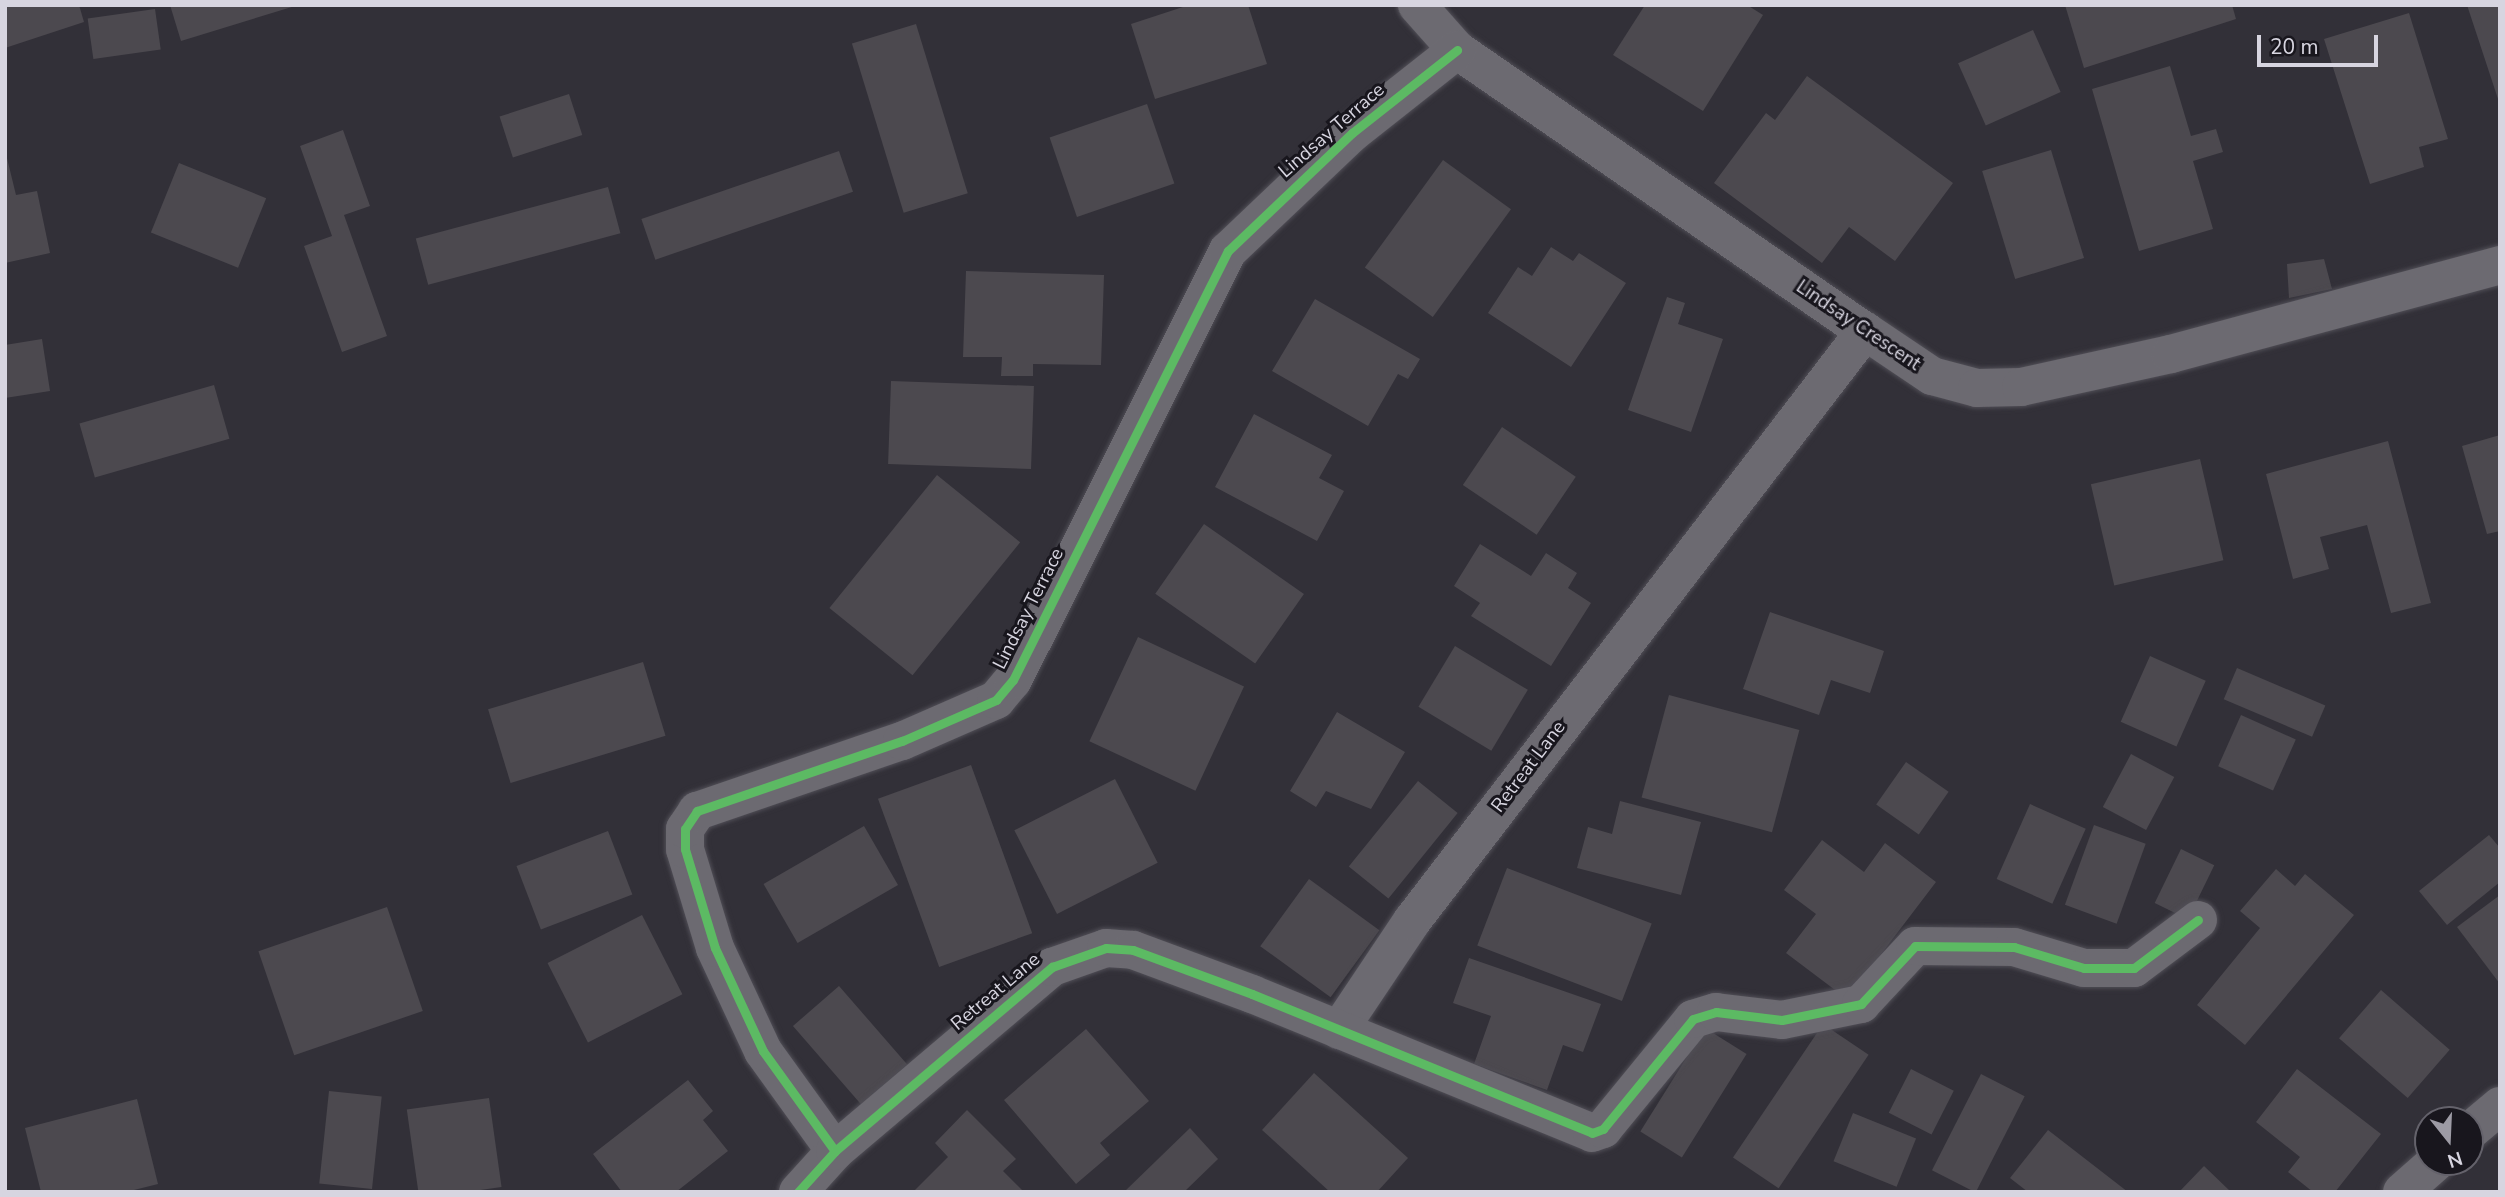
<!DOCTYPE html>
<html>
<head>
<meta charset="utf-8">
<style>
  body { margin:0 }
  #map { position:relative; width:2505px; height:1197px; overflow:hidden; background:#323038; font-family:"Nunito Sans",sans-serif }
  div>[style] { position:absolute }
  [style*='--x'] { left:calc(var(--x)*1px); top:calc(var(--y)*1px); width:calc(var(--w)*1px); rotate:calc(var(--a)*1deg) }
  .building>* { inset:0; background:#4c494f; transform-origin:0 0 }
  .roads { filter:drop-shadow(0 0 2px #504e56) drop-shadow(0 0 2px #504e56) }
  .street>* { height:38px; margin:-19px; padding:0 19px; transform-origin:19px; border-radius:19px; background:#6c6a71 }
  .cycleway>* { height:9px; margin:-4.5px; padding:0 4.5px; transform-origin:4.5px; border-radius:4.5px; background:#5cba63 }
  span { translate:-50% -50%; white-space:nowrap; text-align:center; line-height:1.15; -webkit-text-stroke:6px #18161d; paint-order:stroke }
  .street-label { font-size:19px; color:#d7d5e0 }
  .frame { position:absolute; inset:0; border:7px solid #d7d5e0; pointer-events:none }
  .north { position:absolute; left:2414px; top:1106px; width:70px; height:70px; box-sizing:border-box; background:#18161d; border:2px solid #64626b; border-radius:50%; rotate:162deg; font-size:19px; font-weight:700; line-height:28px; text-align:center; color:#d7d5e0 }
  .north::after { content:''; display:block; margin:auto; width:24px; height:32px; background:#9d9ba5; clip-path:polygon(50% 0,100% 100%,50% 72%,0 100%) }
  .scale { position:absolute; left:2257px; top:35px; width:121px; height:32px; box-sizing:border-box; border:4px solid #d7d5e0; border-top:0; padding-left:9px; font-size:21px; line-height:24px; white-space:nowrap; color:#d7d5e0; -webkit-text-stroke:5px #18161d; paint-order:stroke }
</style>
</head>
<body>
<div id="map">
  <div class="building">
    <i style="clip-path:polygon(5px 5px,79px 5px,84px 22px,5px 48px)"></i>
    <i style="clip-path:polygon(170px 5px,294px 5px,295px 6px,181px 41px)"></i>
    <i style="clip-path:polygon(1189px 5px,1248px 5px,1267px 64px,1155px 99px,1131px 24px)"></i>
    <i style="clip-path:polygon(1645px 5px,1747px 5px,1763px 15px,1703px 111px,1613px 55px)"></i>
    <i style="clip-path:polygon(2065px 5px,2232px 5px,2236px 19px,2084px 68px)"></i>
    <i style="clip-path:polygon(2467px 5px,2500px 5px,2500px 102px,2499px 102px)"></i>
    <i style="left:155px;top:9px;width:41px;height:68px;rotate:82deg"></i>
    <i style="clip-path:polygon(2409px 13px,2448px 139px,2419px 147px,2424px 167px,2370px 184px,2324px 39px)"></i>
    <i style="left:916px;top:24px;width:177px;height:67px;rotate:73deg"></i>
    <i style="left:2033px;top:30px;width:68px;height:82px;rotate:66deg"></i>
    <i style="clip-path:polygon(2170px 66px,2191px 136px,2216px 129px,2223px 152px,2193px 161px,2213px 229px,2139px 251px,2092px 89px)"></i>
    <i style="clip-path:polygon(1807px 76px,1953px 183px,1895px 261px,1849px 227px,1822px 263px,1714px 183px,1766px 113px,1775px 120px)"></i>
    <i style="left:569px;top:94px;width:43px;height:73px;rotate:72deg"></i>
    <i style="left:1147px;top:104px;width:84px;height:103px;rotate:71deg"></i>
    <i style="clip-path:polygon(343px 130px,370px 206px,344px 215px,387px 336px,342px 352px,304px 246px,332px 236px,300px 146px)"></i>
    <i style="clip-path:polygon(5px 150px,16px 195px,37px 191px,50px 253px,5px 263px)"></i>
    <i style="left:2051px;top:150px;width:113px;height:72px;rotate:73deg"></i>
    <i style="left:839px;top:151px;width:43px;height:209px;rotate:71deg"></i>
    <i style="left:1443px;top:160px;width:84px;height:133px;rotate:36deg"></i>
    <i style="left:179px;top:163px;width:94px;height:75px;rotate:22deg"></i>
    <i style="left:608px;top:187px;width:48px;height:199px;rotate:75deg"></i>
    <i style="clip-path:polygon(1551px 247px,1573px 261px,1579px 253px,1626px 283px,1571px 367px,1488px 313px,1518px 267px,1532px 276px)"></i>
    <i style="clip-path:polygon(2324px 259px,2332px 289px,2289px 298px,2287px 264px)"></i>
    <i style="clip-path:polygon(966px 271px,1104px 275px,1101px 365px,1033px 364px,1033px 376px,1001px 376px,1002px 357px,963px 357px)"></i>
    <i style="clip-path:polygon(1667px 297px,1685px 303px,1678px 324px,1723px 339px,1691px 432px,1628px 410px)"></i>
    <i style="clip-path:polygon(1315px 299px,1420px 359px,1408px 379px,1398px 374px,1368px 426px,1272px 371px)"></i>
    <i style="clip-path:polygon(42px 339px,50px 391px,5px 398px,5px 345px)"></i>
    <i style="left:891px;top:381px;width:143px;height:83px;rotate:2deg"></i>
    <i style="left:214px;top:385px;width:56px;height:140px;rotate:74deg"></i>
    <i style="clip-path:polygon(1254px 414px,1332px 455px,1319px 478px,1344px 491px,1317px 541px,1215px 487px)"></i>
    <i style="left:1502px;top:427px;width:89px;height:70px;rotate:34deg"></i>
    <i style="clip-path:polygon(2500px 435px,2500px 531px,2487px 534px,2462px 446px)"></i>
    <i style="clip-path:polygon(2388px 441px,2431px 603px,2391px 613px,2367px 525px,2320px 537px,2329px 569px,2293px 579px,2266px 474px)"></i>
    <i style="left:2200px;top:459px;width:104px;height:112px;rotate:77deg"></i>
    <i style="left:937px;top:475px;width:107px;height:171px;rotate:39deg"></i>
    <i style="left:1204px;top:524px;width:122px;height:85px;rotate:35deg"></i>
    <i style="clip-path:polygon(1480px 544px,1531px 576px,1546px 553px,1577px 573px,1568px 588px,1591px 603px,1551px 666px,1471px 616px,1480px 603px,1454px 586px)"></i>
    <i style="clip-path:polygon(1770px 612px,1884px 651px,1870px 693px,1831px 680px,1819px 715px,1743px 689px)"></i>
    <i style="left:1138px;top:637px;width:117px;height:115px;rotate:25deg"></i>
    <i style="left:1455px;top:646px;width:85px;height:71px;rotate:31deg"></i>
    <i style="left:2150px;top:656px;width:61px;height:72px;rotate:24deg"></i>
    <i style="left:643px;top:662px;width:77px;height:162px;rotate:73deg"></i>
    <i style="left:2237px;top:668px;width:96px;height:34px;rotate:23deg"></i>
    <i style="left:1669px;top:695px;width:135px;height:106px;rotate:15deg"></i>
    <i style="clip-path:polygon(1337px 712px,1405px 752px,1371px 809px,1326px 791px,1316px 807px,1290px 791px)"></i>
    <i style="left:2241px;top:715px;width:60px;height:56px;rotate:24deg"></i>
    <i style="left:2131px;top:754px;width:49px;height:60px;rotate:28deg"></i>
    <i style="left:1906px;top:762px;width:52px;height:52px;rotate:35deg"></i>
    <i style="left:971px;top:765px;width:179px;height:99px;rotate:70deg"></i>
    <i style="left:1115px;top:779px;width:94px;height:113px;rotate:63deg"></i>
    <i style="left:1418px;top:781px;width:51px;height:110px;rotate:39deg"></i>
    <i style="clip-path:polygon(1620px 801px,1701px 822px,1681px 895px,1577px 868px,1588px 827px,1612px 834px)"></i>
    <i style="left:2030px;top:804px;width:61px;height:82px;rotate:24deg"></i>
    <i style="left:2094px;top:825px;width:55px;height:85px;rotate:20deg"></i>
    <i style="left:864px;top:826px;width:68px;height:116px;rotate:60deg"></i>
    <i style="left:608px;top:831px;width:68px;height:98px;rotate:69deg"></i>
    <i style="clip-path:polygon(2489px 835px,2500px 848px,2500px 882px,2447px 925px,2419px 891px)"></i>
    <i style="clip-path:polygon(1822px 840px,1864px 872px,1885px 843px,1936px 882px,1847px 999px,1786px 953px,1816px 914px,1784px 890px)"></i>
    <i style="left:2181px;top:849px;width:37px;height:60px;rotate:26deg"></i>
    <i style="left:1507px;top:868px;width:155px;height:83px;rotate:21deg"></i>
    <i style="clip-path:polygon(2276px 869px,2295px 886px,2305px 874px,2354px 915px,2245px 1045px,2197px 1005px,2260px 928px,2240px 911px)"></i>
    <i style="left:1309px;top:879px;width:87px;height:83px;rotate:36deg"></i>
    <i style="clip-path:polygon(2500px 895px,2500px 984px,2457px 927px)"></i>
    <i style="left:387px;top:907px;width:110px;height:136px;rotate:71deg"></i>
    <i style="left:642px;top:915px;width:89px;height:106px;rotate:63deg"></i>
    <i style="clip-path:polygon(1469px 958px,1601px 1004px,1583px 1052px,1563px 1045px,1547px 1090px,1474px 1064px,1491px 1016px,1453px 1003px)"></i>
    <i style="left:839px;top:986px;width:104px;height:61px;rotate:49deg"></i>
    <i style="left:2381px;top:990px;width:91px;height:64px;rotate:41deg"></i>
    <i style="left:1823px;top:1024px;width:55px;height:161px;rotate:34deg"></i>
    <i style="left:1705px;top:1028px;width:49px;height:122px;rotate:32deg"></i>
    <i style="clip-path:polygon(1086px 1029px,1149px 1101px,1100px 1143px,1110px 1155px,1076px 1184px,1004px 1100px)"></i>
    <i style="left:1911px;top:1069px;width:48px;height:49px;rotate:27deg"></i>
    <i style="clip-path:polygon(2297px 1069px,2381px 1134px,2335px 1192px,2313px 1192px,2288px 1172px,2300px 1157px,2256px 1122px)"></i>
    <i style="clip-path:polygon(1314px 1073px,1408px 1158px,1377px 1192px,1330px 1192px,1262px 1130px)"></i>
    <i style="left:1981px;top:1074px;width:49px;height:108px;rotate:27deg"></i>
    <i style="clip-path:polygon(688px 1080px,713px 1111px,703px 1120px,728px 1151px,676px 1192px,622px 1192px,593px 1154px)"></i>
    <i style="left:329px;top:1091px;width:53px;height:93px;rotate:6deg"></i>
    <i style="left:489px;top:1098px;width:90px;height:83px;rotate:82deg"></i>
    <i style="clip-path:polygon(137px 1099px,158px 1184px,126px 1192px,41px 1192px,25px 1128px)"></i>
    <i style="clip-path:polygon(967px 1110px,1016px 1159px,1003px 1171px,1024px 1192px,913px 1192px,948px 1157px,935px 1143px)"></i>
    <i style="left:1853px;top:1113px;width:68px;height:52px;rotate:22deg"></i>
    <i style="clip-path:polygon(1190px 1128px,1218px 1159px,1184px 1192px,1124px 1192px)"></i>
    <i style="clip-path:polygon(2048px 1130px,2128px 1192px,2028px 1192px,2010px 1178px)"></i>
    <i style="clip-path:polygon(2204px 1166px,2231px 1192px,2179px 1192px)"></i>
  </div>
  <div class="roads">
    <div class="street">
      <i style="--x:1417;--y:5;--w:60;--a:48.4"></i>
      <i style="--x:1457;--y:50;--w:495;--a:34.6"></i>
      <i style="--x:1865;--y:331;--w:81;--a:33.9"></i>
      <i style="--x:1932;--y:376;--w:47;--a:14.9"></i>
      <i style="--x:1977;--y:388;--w:44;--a:-1.3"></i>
      <i style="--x:2021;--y:387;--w:154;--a:-12.4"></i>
      <i style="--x:2171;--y:354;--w:341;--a:-15.1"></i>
      <i style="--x:1339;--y:1030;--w:131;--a:-56.2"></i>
      <i style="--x:1412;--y:921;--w:744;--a:-52.48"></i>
      <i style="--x:2470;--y:1131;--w:39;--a:-40"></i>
      <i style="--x:835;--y:1151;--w:123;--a:-125.8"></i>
      <i style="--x:763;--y:1051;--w:114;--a:-115"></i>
      <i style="--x:715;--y:948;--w:103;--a:-106.9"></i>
      <i style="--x:685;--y:849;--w:20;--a:-90"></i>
      <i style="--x:685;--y:829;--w:22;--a:-56"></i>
      <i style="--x:697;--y:811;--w:217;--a:-18.9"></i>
      <i style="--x:902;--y:741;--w:103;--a:-23.6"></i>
      <i style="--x:996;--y:700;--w:26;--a:-50"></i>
      <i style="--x:1013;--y:680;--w:480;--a:-63.4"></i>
      <i style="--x:1228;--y:251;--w:171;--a:-43.6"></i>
      <i style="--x:1352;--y:133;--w:134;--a:-38.3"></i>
      <i style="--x:798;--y:1192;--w:55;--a:-47.9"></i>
      <i style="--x:835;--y:1151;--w:285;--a:-40.3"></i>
      <i style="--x:1052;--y:967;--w:57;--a:-19.4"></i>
      <i style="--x:1106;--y:948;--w:27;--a:4"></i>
      <i style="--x:1133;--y:950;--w:127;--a:20.3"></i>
      <i style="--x:1252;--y:994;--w:367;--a:22.2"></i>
      <i style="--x:1592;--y:1133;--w:12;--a:-20"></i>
      <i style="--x:1603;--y:1129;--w:142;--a:-50.7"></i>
      <i style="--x:1693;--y:1019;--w:24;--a:-17"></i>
      <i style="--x:1716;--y:1012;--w:66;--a:6.9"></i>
      <i style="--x:1782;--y:1020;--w:81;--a:-11.4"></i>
      <i style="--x:1861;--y:1004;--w:79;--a:-47"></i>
      <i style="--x:1915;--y:946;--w:99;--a:0.6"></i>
      <i style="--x:2014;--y:947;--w:73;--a:16.7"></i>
      <i style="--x:2084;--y:968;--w:50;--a:0"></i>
      <i style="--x:2134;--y:968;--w:80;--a:-36.9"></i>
      <i style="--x:2402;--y:1192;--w:45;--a:-41.4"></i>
    </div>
  </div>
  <div class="cycleway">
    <i style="--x:835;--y:1151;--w:123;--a:-125.8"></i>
    <i style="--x:763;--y:1051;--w:114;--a:-115"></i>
    <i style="--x:715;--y:948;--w:103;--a:-106.9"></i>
    <i style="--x:685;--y:849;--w:20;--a:-90"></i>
    <i style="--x:685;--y:829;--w:22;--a:-56"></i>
    <i style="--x:697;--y:811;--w:217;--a:-18.9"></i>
    <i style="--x:902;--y:741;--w:103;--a:-23.6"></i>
    <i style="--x:996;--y:700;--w:26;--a:-50"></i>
    <i style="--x:1013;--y:680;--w:480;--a:-63.4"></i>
    <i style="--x:1228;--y:251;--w:171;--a:-43.6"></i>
    <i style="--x:1352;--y:133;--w:134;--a:-38.3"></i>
    <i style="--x:798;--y:1192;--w:55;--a:-47.9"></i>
    <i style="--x:835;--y:1151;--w:285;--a:-40.3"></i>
    <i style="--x:1052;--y:967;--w:57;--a:-19.4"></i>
    <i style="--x:1106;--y:948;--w:27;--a:4"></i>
    <i style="--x:1133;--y:950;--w:127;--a:20.3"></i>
    <i style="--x:1252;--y:994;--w:367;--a:22.2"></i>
    <i style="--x:1592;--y:1133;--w:12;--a:-20"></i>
    <i style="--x:1603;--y:1129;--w:142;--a:-50.7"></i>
    <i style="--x:1693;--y:1019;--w:24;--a:-17"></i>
    <i style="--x:1716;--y:1012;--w:66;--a:6.9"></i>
    <i style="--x:1782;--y:1020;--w:81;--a:-11.4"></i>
    <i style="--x:1861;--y:1004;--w:79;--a:-47"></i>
    <i style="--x:1915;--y:946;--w:99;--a:0.6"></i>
    <i style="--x:2014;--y:947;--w:73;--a:16.7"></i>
    <i style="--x:2084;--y:968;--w:50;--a:0"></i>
    <i style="--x:2134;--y:968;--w:80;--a:-36.9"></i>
  </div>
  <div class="street-label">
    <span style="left:1332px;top:131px;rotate:-41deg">Lindsay Terrace</span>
    <span style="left:1858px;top:326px;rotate:34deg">Lindsay Crescent</span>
    <span style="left:1029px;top:609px;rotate:-63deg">Lindsay Terrace</span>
    <span style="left:1529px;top:767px;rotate:-53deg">Retreat Lane</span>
    <span style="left:996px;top:992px;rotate:-40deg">Retreat Lane</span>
  </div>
  <div class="frame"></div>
  <div class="north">N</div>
  <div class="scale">20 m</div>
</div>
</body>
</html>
